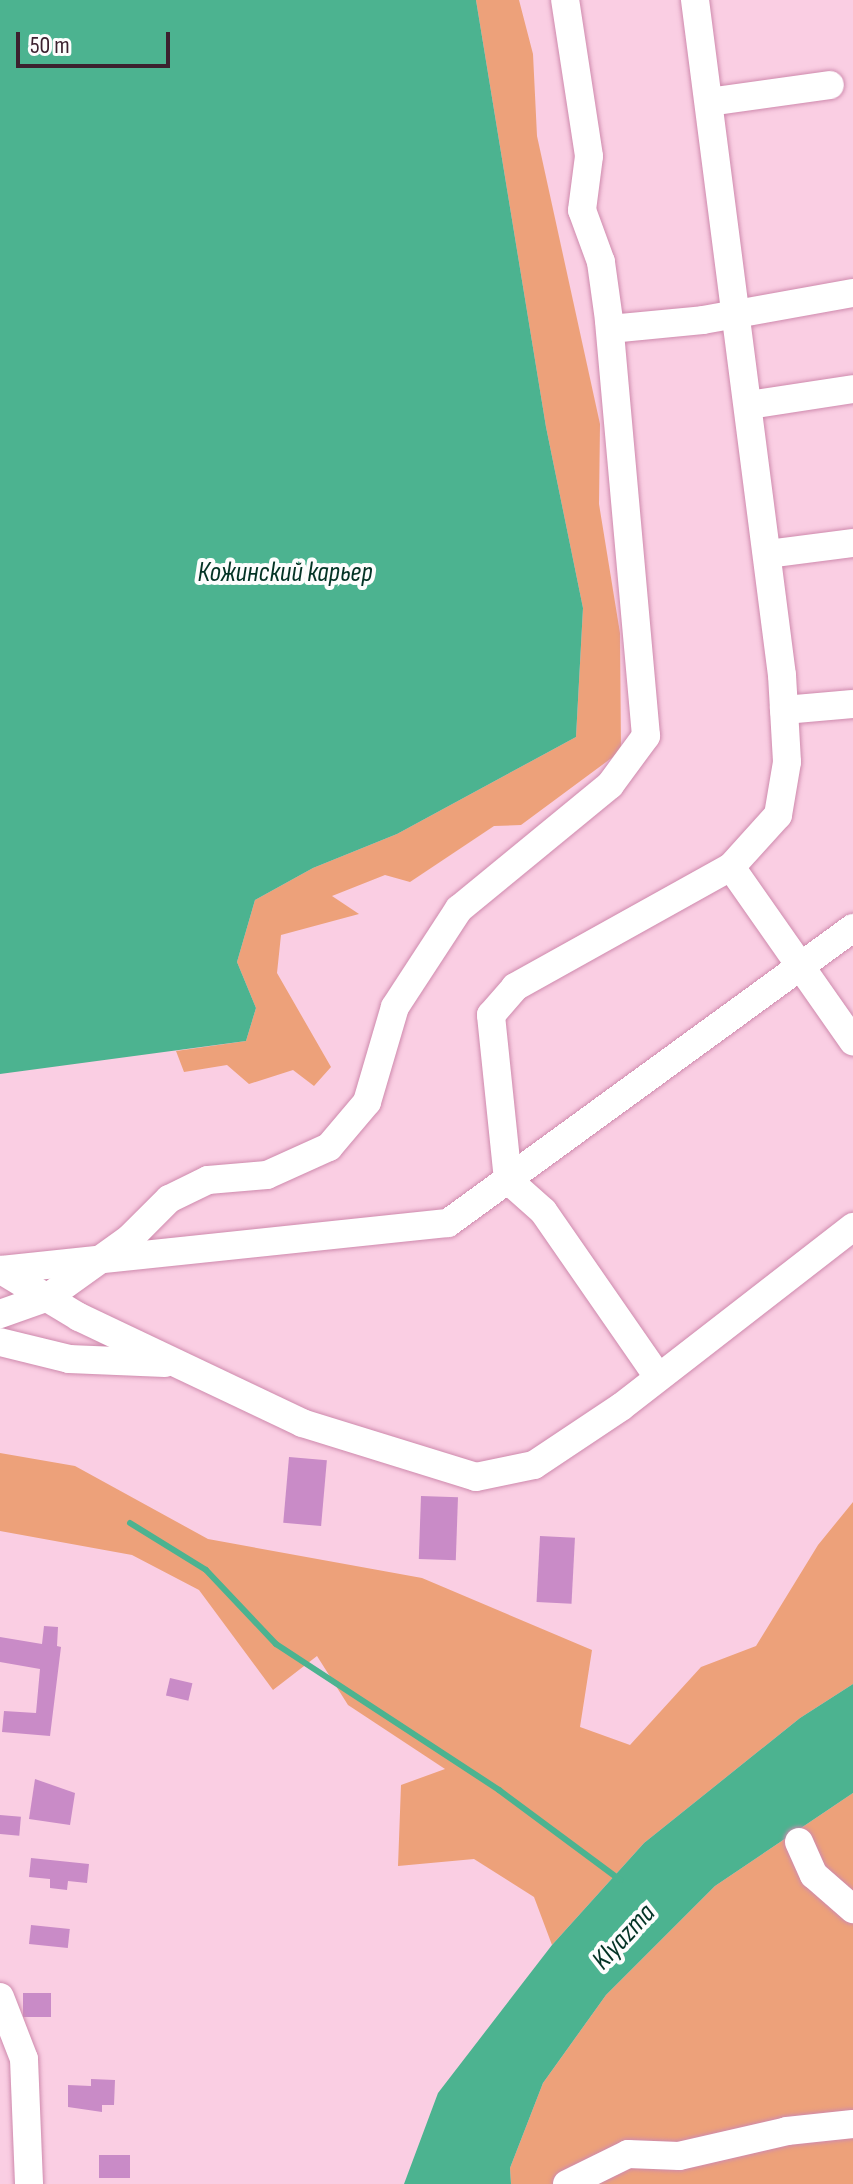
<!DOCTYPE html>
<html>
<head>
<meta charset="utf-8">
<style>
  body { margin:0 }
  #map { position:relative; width:853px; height:2184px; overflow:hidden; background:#facee3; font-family:"Sofia Sans Condensed",sans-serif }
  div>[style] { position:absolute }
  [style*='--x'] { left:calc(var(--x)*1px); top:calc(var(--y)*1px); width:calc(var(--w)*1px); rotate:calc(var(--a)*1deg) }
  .green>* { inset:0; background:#eda17a }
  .water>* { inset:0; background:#4cb390 }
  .stream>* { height:6px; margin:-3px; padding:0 3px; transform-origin:3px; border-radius:3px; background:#4cb390 }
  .building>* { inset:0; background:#c98bc7; transform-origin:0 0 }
  .roads { filter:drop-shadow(0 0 2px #ce8aad) drop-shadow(0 0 2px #ce8aad) }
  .minor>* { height:28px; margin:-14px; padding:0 14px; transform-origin:14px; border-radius:14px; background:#fff }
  span { translate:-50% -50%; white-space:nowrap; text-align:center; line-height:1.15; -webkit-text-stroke:8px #fdfdfd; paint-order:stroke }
  .water-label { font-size:28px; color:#033325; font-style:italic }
  .scale { position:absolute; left:16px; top:32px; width:154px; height:36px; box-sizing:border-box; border:4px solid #3c212f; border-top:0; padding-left:10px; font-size:24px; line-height:28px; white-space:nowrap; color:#3c212f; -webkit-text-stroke:6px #fdfdfd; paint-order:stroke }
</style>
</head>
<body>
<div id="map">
  <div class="green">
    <i style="clip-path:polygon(476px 0,519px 0,533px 54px,537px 136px,600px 424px,599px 504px,620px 633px,621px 751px,521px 825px,494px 826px,410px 882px,385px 875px,332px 896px,359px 914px,281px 935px,277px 973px,331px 1067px,314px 1086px,293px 1070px,249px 1084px,227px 1065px,184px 1072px,176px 1051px,246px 1041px,256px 1008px,237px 962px,255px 900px,313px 868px,397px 834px,576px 737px,583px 608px,546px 427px)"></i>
    <i style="clip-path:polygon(0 1453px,75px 1466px,208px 1539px,422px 1578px,592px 1650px,580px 1727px,630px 1745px,701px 1667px,756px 1646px,818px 1545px,853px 1502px,853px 1684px,800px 1718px,644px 1843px,552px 1945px,534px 1897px,474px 1859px,398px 1866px,401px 1785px,445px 1769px,348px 1705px,317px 1656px,273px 1690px,199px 1590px,132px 1555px,0 1531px)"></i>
    <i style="clip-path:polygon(853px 1793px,853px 2184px,511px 2184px,510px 2168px,543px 2083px,606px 1995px,715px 1886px)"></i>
  </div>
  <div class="water">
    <i style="clip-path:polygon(0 0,476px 0,546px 427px,583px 608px,576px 737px,397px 834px,313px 868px,255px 900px,237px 962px,256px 1008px,246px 1041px,0 1074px)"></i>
    <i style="clip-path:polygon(853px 1684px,853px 1793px,715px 1886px,606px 1995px,543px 2083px,510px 2168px,511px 2184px,404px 2184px,438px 2093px,552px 1945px,644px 1843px,800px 1718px)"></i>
  </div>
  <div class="stream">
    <i style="--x:130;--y:1523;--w:89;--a:31.7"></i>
    <i style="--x:206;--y:1570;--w:102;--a:46.6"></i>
    <i style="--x:276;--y:1644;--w:267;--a:33.2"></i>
    <i style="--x:499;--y:1790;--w:151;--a:36.6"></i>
  </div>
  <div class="building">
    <i style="left:289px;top:1457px;width:38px;height:66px;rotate:5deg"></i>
    <i style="left:421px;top:1496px;width:37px;height:63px;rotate:2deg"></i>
    <i style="left:540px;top:1536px;width:35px;height:66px;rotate:3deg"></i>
    <i style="clip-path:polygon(44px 1626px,58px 1627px,57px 1646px,61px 1647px,50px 1736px,2px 1732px,4px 1711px,36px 1713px,40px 1669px,0 1662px,0 1637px,42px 1644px)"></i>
    <i style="left:170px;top:1678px;width:23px;height:18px;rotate:13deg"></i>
    <i style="clip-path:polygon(35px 1779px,75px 1793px,70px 1825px,29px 1819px)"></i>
    <i style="left:0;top:1815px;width:21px;height:19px;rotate:5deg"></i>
    <i style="clip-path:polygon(31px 1858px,89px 1864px,87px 1883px,68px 1881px,67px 1890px,50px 1888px,50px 1879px,29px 1877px)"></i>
    <i style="left:31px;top:1925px;width:39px;height:19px;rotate:6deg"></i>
    <i style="left:23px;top:1993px;width:28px;height:24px"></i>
    <i style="clip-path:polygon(91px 2079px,115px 2080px,114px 2105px,102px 2105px,102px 2112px,68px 2107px,68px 2085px,91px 2086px)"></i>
    <i style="left:99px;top:2155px;width:31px;height:23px"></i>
  </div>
  <div class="roads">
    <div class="minor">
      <i style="--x:695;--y:0;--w:681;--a:82.66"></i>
      <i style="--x:782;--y:675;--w:87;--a:86.7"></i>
      <i style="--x:787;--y:762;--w:54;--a:99.6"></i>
      <i style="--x:778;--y:815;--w:70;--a:132.1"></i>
      <i style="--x:709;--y:102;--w:122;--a:-8"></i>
      <i style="--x:610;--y:329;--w:93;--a:-5.5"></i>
      <i style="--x:703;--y:320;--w:152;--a:-10.2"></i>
      <i style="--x:749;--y:405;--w:105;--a:-8.7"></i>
      <i style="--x:767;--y:554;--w:87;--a:-7.3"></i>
      <i style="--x:784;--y:710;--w:69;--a:-5"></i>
      <i style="--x:0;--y:1270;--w:450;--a:-6"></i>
      <i style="--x:448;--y:1223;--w:501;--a:-36.07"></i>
      <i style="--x:1;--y:1270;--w:91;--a:31.1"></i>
      <i style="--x:79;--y:1317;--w:247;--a:25.4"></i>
      <i style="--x:302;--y:1423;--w:182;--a:17.2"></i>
      <i style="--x:476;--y:1477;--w:59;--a:-11.7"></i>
      <i style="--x:534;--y:1465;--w:105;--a:-33.7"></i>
      <i style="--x:621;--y:1407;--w:294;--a:-37.8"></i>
      <i style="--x:0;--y:1314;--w:51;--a:-19.5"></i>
      <i style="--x:48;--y:1297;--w:101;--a:-35.7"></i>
      <i style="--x:130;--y:1238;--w:55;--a:-45"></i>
      <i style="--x:169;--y:1199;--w:43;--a:-26"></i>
      <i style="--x:208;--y:1180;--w:59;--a:-4.8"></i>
      <i style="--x:267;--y:1175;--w:68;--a:-24.3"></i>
      <i style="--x:329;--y:1147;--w:59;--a:-49.8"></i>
      <i style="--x:367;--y:1102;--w:99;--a:-73.6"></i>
      <i style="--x:395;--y:1007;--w:117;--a:-56.9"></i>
      <i style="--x:459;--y:909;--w:195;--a:-39.4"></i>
      <i style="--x:610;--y:785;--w:61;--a:-53.7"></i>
      <i style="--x:646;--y:736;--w:418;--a:-95.1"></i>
      <i style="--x:609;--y:320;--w:59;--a:-97.9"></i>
      <i style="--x:601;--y:262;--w:55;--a:-110.1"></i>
      <i style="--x:582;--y:210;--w:54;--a:-82.6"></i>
      <i style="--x:589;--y:156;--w:158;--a:-98.7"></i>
      <i style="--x:0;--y:1342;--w:71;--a:13.8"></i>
      <i style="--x:69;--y:1359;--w:96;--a:2.4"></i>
      <i style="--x:656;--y:1374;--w:198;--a:-124.7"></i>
      <i style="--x:543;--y:1211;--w:47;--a:-138.5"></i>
      <i style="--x:508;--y:1180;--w:166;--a:-95.9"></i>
      <i style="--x:491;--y:1015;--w:37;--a:-49"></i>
      <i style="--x:515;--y:987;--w:247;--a:-29.1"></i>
      <i style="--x:731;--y:867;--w:213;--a:55"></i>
      <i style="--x:799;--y:1842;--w:36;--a:66"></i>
      <i style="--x:814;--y:1875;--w:52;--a:41.1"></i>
      <i style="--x:0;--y:1997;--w:66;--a:68.8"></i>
      <i style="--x:24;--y:2059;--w:125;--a:87.7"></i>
      <i style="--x:567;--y:2184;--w:68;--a:-26.2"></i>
      <i style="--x:628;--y:2154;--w:51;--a:2.2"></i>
      <i style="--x:679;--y:2156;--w:111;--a:-13"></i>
      <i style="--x:787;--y:2131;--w:66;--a:-6.1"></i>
    </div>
  </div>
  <div class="water-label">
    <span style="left:285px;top:573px">Кожинский карьер</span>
    <span style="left:624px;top:1937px;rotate:-47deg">Klyazma</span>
  </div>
  <div class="scale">50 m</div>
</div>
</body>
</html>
